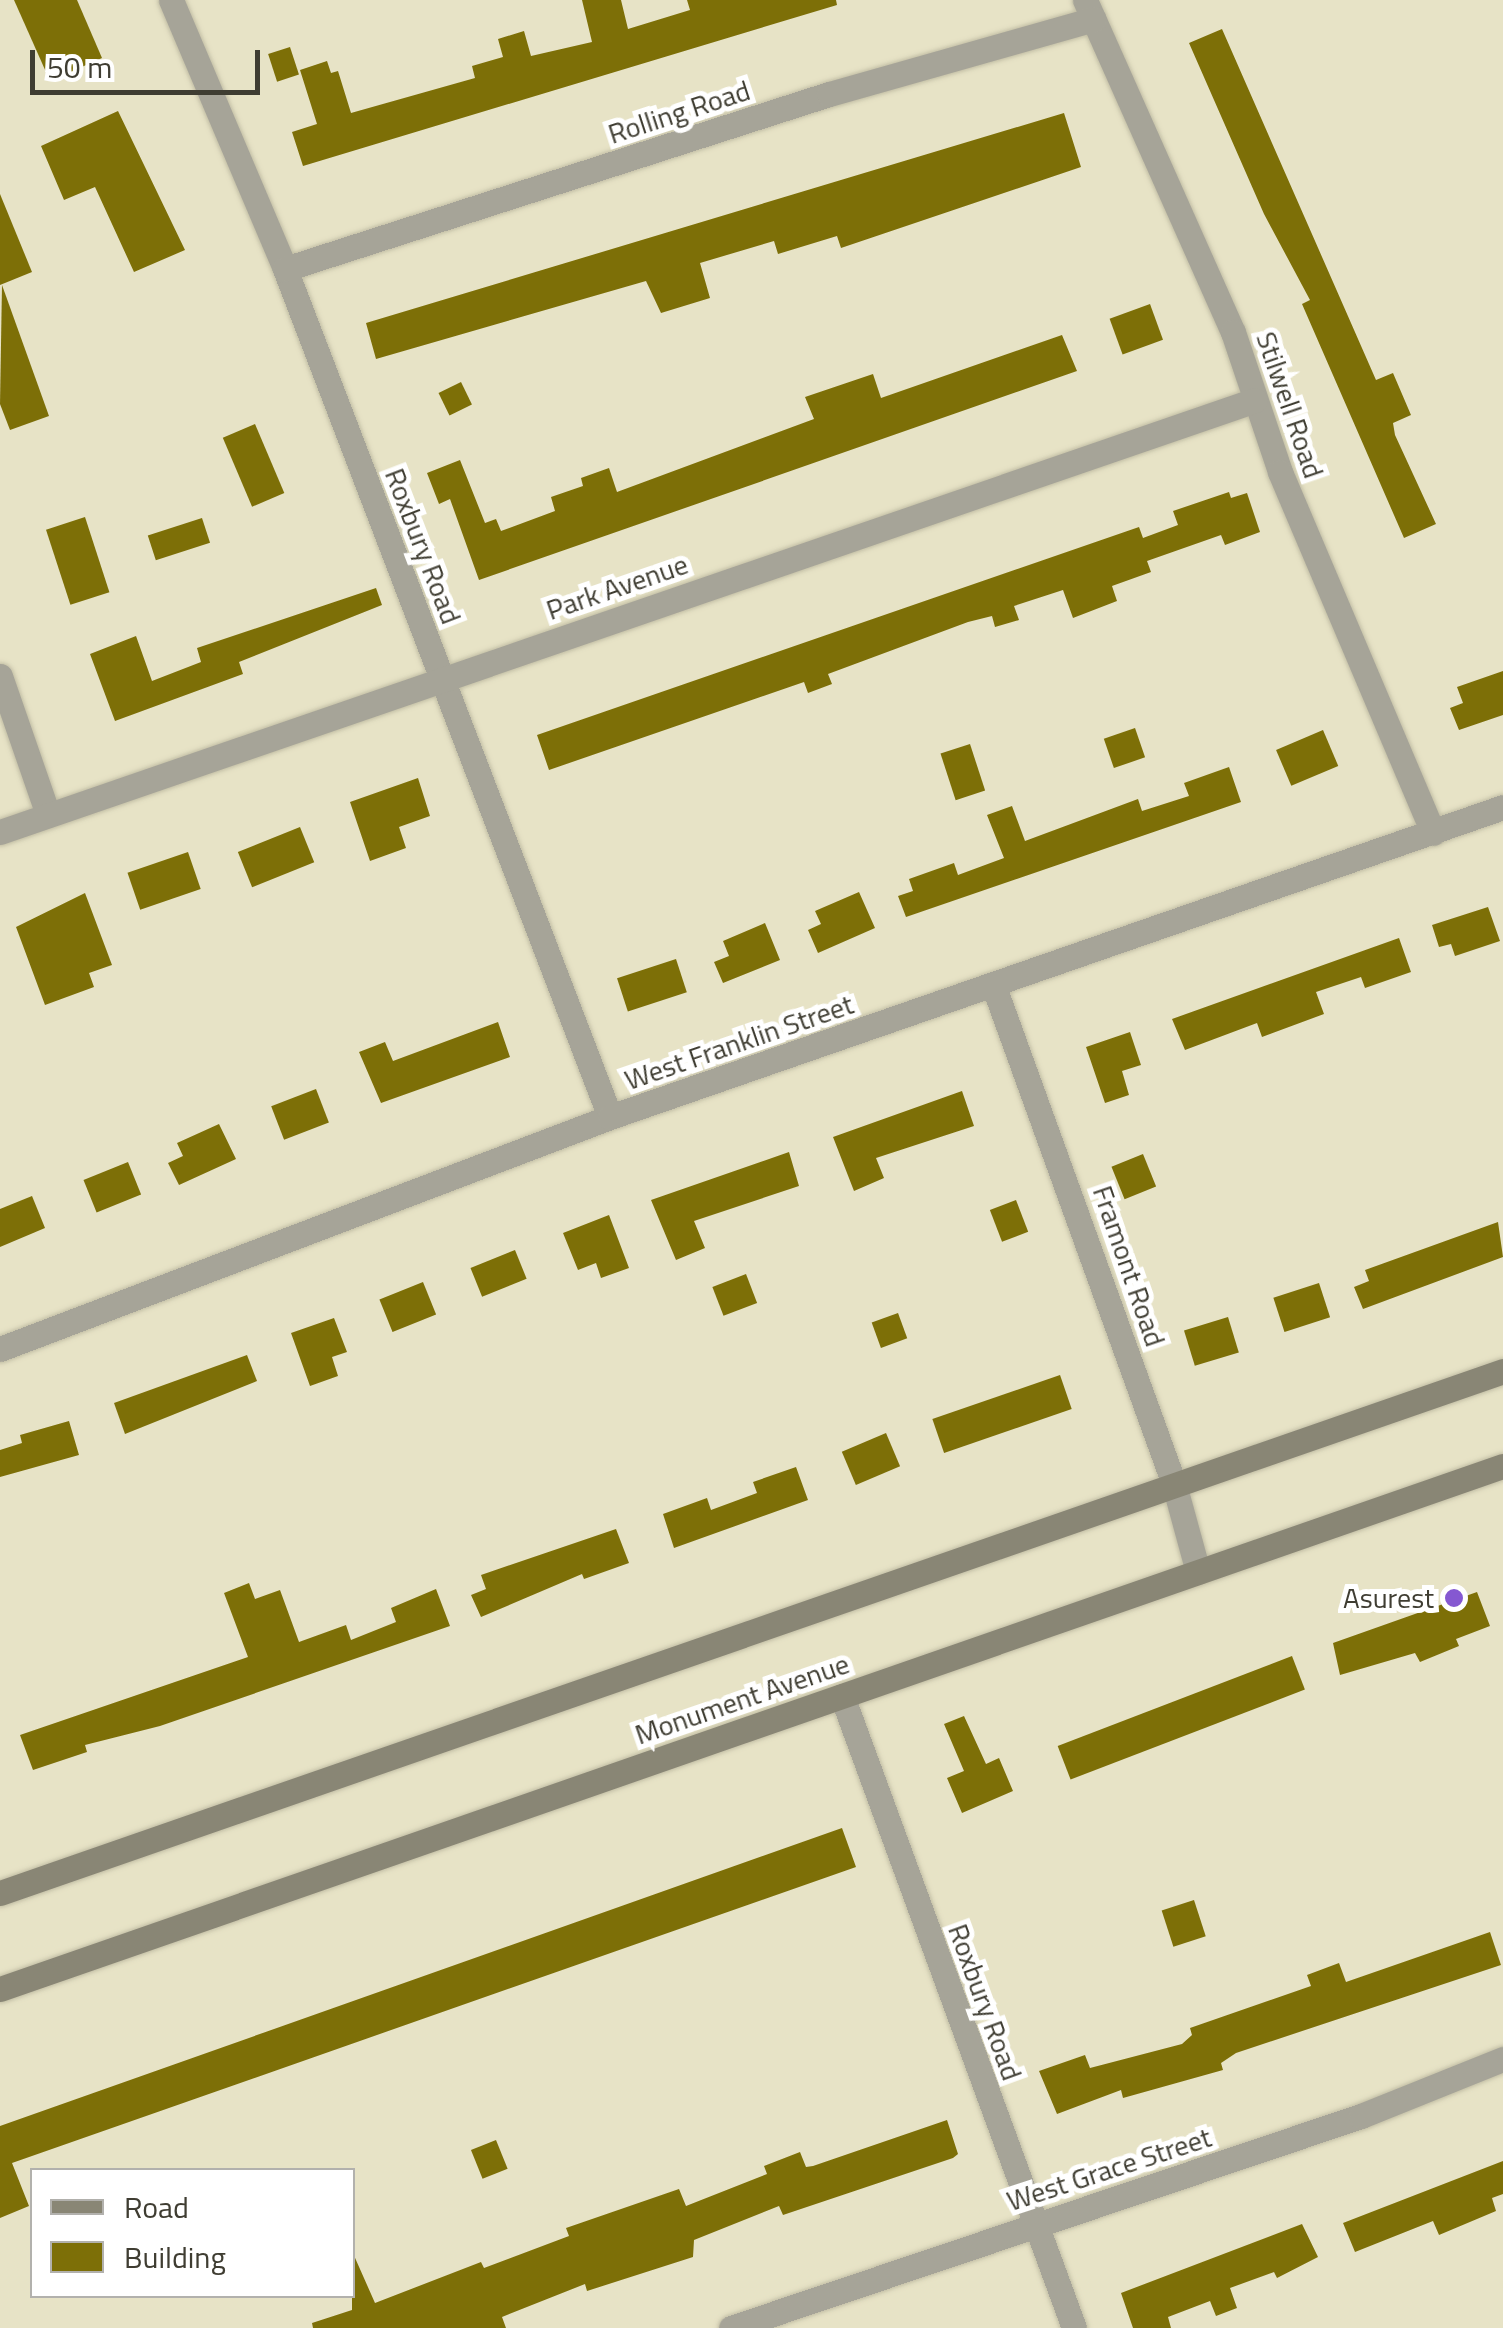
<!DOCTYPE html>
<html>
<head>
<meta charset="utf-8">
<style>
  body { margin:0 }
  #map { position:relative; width:1503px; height:2328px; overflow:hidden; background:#e7e3c6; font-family:"Titillium Web",sans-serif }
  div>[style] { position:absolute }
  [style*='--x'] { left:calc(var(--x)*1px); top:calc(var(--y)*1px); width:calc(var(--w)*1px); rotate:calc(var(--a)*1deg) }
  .building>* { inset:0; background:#7d6f07; transform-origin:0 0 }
  .roads { filter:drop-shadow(0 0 2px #c2bea5) drop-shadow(0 0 2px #c2bea5) }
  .street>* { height:25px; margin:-12.5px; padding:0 12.5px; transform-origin:12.5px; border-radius:12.5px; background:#a6a498 }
  .secondary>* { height:25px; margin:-12.5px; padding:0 12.5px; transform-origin:12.5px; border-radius:12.5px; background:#898675 }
  .dots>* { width:28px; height:28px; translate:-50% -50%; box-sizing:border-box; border:5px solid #fff; border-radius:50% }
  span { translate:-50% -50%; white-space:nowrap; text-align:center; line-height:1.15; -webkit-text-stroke:10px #fff; paint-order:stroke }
  .street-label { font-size:28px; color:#3f3d32 }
  .poi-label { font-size:28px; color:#3f3d32 }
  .right { translate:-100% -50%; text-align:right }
  .legend { position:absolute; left:30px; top:2168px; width:325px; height:130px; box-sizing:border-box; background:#fff; border:2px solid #b2b1ad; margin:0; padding:12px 18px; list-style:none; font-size:30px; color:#3f3d32 }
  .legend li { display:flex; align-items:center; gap:20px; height:50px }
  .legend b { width:50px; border:2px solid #b2b1ad }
  .scale { position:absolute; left:30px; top:50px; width:230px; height:45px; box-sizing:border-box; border:5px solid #3f3d32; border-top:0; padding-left:12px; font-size:30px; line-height:35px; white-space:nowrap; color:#3f3d32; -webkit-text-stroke:8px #fff; paint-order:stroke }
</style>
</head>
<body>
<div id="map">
  <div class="building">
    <i style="clip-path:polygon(14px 0,77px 0,102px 58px,50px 81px)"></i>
    <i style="clip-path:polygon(582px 0,621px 0,628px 29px,690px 10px,687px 0,836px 0,837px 5px,303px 166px,292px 132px,317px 124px,300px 70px,327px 61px,331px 73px,338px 71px,351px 113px,475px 78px,472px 66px,503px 57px,498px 39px,524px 31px,531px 56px,592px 42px)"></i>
    <i style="clip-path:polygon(1222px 29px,1376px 380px,1393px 373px,1411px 415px,1393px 423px,1395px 435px,1436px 524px,1404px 538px,1302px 304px,1310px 300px,1264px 214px,1189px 43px)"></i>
    <i style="left:290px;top:47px;width:29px;height:23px;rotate:72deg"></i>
    <i style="clip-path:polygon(118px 111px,185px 250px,134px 272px,95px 187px,64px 200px,41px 146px)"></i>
    <i style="clip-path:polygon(1064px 113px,1081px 167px,841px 248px,837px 236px,778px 254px,774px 241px,700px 263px,710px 298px,661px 313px,646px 281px,376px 359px,366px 323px)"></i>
    <i style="clip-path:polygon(0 194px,32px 272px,0 285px)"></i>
    <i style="clip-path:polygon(2px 285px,49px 416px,10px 430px,0 404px)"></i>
    <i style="left:1150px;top:304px;width:38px;height:43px;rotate:70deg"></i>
    <i style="clip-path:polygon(1062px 335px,1077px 371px,479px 580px,450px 499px,439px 504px,427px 473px,460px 460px,485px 523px,496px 519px,501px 531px,555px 511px,551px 497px,583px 486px,581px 478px,609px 468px,617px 492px,814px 419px,805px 397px,873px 374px,881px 398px)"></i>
    <i style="left:461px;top:382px;width:25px;height:25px;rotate:64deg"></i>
    <i style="left:255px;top:424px;width:75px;height:35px;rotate:67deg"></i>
    <i style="clip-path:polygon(1229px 492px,1231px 498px,1247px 493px,1260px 532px,1225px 545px,1221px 535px,1147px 561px,1151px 572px,1112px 586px,1117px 601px,1073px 618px,1063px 590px,1014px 606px,1019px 620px,995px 627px,992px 616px,968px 622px,828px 674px,832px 684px,808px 693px,804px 682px,549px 770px,537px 735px,1139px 527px,1143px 538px,1178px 525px,1173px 511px)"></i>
    <i style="left:85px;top:517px;width:79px;height:41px;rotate:72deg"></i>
    <i style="left:202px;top:518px;width:26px;height:57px;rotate:72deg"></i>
    <i style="clip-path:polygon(376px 588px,382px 605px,239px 662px,243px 674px,115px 721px,90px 654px,136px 636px,152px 681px,201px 662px,197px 648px)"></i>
    <i style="clip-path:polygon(1503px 671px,1503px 715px,1459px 730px,1450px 708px,1463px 703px,1457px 687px)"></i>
    <i style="left:1135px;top:728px;width:31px;height:33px;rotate:71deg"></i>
    <i style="left:1323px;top:730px;width:39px;height:51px;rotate:67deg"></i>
    <i style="left:970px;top:744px;width:49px;height:31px;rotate:72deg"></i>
    <i style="clip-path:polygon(1229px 767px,1241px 802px,906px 917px,898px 896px,913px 891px,909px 879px,954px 863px,958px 875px,1004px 858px,987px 815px,1012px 806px,1025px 841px,1138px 799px,1142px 811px,1189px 796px,1184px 783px)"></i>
    <i style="clip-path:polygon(418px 778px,430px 816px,399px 827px,406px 848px,370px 861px,350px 802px)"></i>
    <i style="left:300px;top:827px;width:38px;height:67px;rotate:68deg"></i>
    <i style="left:188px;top:852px;width:39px;height:64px;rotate:71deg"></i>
    <i style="clip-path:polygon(859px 892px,875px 928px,818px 953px,808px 930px,821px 924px,815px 911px)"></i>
    <i style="clip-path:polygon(85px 893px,112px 965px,89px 973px,94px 987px,45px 1005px,16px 927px)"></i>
    <i style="clip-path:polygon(1488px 907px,1500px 941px,1455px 956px,1451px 944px,1439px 947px,1432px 925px)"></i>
    <i style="clip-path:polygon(765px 923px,780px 960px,723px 983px,714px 962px,729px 956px,723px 941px)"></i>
    <i style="clip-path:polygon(1399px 938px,1411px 972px,1365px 988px,1361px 977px,1316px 992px,1324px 1014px,1262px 1037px,1257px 1023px,1185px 1050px,1172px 1019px)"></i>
    <i style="left:676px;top:959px;width:35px;height:62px;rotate:72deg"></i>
    <i style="clip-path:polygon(498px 1022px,510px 1057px,381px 1103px,359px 1052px,385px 1042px,393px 1061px)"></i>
    <i style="clip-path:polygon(1130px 1032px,1141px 1065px,1122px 1071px,1129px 1095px,1105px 1103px,1086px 1047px)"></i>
    <i style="left:316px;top:1089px;width:36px;height:48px;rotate:69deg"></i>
    <i style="clip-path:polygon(962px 1091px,974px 1126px,876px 1158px,884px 1178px,854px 1191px,833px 1137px)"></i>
    <i style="clip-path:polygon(219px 1124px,236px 1159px,179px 1185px,168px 1163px,183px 1156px,177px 1143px)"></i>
    <i style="clip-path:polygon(789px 1152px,799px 1186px,694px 1221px,705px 1248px,676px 1260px,651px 1200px)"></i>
    <i style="left:1143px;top:1154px;width:35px;height:34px;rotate:68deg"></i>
    <i style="left:128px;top:1162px;width:35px;height:48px;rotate:68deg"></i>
    <i style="clip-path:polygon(32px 1196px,45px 1228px,0 1247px,0 1209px)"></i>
    <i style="left:1016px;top:1200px;width:34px;height:28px;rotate:69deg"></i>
    <i style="clip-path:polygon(609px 1215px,629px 1268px,601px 1278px,596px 1263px,578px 1270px,563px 1233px)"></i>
    <i style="clip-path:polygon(1498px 1222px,1503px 1257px,1363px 1309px,1354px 1287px,1369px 1281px,1365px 1270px)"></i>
    <i style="left:515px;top:1250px;width:31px;height:48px;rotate:68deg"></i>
    <i style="left:746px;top:1274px;width:31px;height:36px;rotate:69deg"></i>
    <i style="left:423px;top:1282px;width:35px;height:47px;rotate:68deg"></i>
    <i style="left:1319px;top:1283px;width:36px;height:48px;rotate:72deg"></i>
    <i style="left:898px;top:1313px;width:27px;height:28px;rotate:70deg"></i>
    <i style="left:1228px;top:1317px;width:37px;height:46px;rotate:73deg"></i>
    <i style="clip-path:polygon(334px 1318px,347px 1352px,332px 1357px,338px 1376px,310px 1386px,291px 1333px)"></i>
    <i style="clip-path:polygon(247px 1355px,257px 1381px,125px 1434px,114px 1403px)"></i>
    <i style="left:1060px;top:1375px;width:36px;height:135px;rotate:71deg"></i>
    <i style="clip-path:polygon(69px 1421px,79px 1455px,0 1477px,0 1450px,22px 1443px,20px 1435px)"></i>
    <i style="left:886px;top:1433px;width:36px;height:48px;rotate:67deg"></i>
    <i style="clip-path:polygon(796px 1467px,808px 1500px,674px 1548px,663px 1514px,707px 1498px,711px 1510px,757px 1493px,753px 1482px)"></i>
    <i style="clip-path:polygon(616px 1529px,629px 1563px,584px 1579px,582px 1574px,481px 1617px,471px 1595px,486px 1589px,481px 1575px)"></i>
    <i style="clip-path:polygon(249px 1583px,255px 1599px,280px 1590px,299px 1642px,346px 1625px,351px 1640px,396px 1622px,391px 1608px,436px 1589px,450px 1626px,160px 1726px,85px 1745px,87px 1752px,33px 1770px,20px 1735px,248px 1657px,224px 1593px)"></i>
    <i style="clip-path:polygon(1477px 1592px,1490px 1626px,1456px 1639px,1459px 1646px,1420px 1662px,1415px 1653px,1340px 1675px,1333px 1643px)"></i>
    <i style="left:1292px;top:1656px;width:36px;height:251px;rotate:69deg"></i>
    <i style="clip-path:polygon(964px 1716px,986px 1764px,999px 1758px,1013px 1791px,962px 1813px,947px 1778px,964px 1771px,944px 1724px)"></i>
    <i style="clip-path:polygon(842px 1828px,856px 1867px,12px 2163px,29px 2206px,0 2218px,0 2126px)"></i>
    <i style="left:1194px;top:1900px;width:38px;height:34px;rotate:72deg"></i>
    <i style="clip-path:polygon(1490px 1932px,1501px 1965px,1236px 2053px,1221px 2063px,1223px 2070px,1123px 2098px,1121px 2090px,1057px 2114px,1039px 2071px,1085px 2055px,1090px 2068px,1182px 2044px,1192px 2035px,1190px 2028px,1311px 1986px,1307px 1975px,1339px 1963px,1346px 1982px)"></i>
    <i style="clip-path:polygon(947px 2120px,958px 2154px,953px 2158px,783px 2215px,779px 2206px,694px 2240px,693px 2257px,587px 2291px,585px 2284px,502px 2317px,506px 2328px,313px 2328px,312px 2323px,352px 2310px,352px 2251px,375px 2303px,481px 2262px,484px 2268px,569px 2236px,566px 2228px,679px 2189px,686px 2206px,767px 2174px,764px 2166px,800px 2152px,806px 2167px,813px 2166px)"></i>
    <i style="left:496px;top:2140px;width:31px;height:27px;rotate:68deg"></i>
    <i style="clip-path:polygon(1503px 2161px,1503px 2194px,1492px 2198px,1496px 2211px,1439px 2235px,1433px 2221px,1355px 2252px,1343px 2223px)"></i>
    <i style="clip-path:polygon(1302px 2224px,1318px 2257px,1277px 2278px,1274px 2272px,1230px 2288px,1237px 2308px,1216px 2316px,1210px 2301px,1168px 2317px,1171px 2328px,1133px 2328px,1121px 2293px)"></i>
  </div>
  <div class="roads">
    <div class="street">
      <i style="--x:171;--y:0;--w:292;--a:67"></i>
      <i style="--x:285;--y:269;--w:908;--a:69.03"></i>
      <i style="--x:1085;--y:0;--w:363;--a:66"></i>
      <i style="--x:1233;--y:332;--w:148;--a:71.4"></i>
      <i style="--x:1280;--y:472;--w:392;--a:67"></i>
      <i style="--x:285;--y:269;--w:571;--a:-17.83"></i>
      <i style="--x:829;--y:94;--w:275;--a:-15.8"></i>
      <i style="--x:0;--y:676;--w:147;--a:70.9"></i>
      <i style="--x:0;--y:832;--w:1327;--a:-18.99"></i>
      <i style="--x:993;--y:984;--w:532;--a:70.1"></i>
      <i style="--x:1174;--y:1484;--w:91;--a:74.7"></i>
      <i style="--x:0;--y:1349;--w:653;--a:-20.82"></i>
      <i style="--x:610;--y:1117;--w:945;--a:-19.14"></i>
      <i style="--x:842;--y:1696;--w:673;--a:69.84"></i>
      <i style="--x:731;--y:2328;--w:665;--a:-18.6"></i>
      <i style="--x:1361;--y:2116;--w:153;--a:-21.9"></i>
    </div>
    <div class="secondary">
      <i style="--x:0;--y:1893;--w:1591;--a:-19.15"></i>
      <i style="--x:0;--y:1989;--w:1591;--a:-19.19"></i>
    </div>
  </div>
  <div class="dots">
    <i style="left:1454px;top:1598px;background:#8558d1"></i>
  </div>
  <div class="street-label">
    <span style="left:679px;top:112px;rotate:-18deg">Rolling Road</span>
    <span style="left:1290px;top:405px;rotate:71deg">Stilwell Road</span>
    <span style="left:423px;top:546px;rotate:69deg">Roxbury Road</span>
    <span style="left:617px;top:587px;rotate:-19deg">Park Avenue</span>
    <span style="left:739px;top:1042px;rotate:-19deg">West Franklin Street</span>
    <span style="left:1129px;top:1266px;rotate:71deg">Framont Road</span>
    <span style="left:742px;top:1699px;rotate:-19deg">Monument Avenue</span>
    <span style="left:985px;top:2002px;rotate:70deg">Roxbury Road</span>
    <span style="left:1109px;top:2169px;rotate:-18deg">West Grace Street</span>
  </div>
  <div class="poi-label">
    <span class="right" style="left:1434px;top:1598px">Asurest</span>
  </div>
  <ul class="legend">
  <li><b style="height:12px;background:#898675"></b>Road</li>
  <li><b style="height:28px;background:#7d6f07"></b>Building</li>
  </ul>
  <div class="scale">50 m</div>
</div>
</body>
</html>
